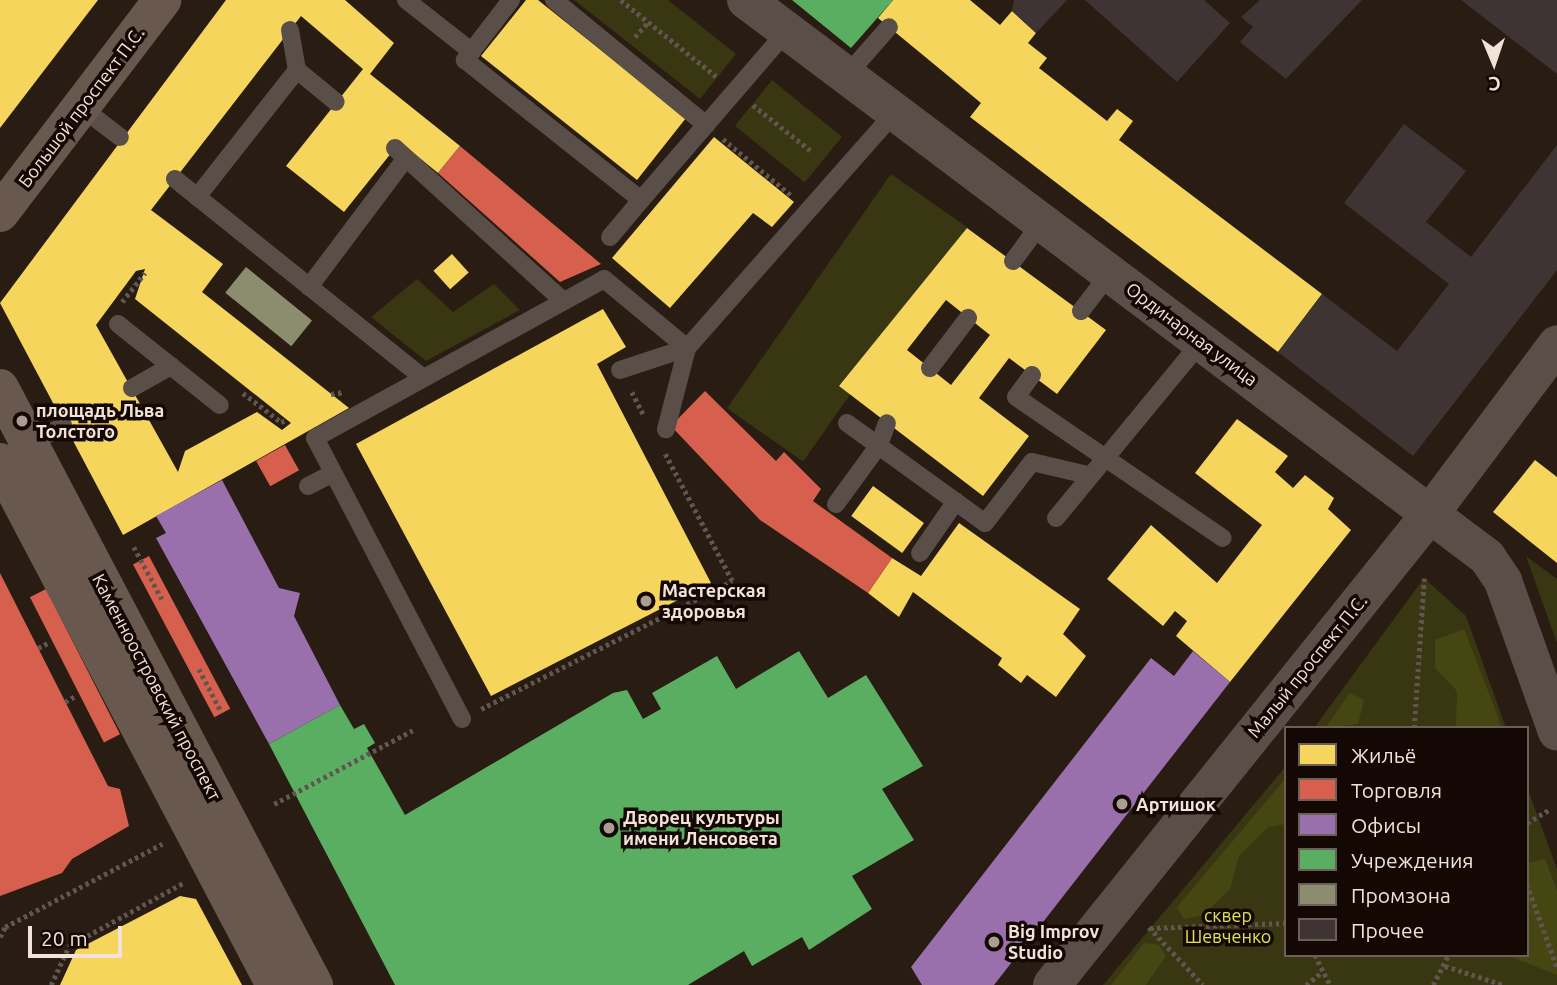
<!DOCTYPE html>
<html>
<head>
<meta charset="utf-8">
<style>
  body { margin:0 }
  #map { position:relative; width:1557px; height:985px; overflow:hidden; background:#291c13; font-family:Ubuntu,sans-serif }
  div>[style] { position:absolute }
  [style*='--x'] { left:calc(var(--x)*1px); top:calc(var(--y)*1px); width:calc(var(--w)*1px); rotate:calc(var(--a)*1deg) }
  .green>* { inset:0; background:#383711; transform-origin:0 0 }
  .forest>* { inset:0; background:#464613 }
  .homes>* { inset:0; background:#f6d55c; transform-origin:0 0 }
  .shops>* { inset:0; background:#d6604d; transform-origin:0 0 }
  .offices>* { inset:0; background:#9970ab }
  .public>* { inset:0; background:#5aae61 }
  .industry>* { inset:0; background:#8c8c6e; transform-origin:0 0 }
  .building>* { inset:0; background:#3e3434 }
  .path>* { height:4.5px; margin-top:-2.25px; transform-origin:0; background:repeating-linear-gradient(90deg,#5f564f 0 3.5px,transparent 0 7px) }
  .service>* { height:18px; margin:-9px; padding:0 9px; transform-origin:9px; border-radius:9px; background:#594f48 }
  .tertiary>* { height:38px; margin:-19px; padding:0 19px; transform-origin:19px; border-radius:19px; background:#594f48 }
  .primary>* { height:38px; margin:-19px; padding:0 19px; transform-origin:19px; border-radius:19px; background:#68584e }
  .dots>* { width:19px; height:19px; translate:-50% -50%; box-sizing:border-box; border:4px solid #130803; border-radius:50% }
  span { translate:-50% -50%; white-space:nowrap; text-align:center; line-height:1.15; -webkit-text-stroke:7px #130803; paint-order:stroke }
  .street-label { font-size:18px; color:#f3e2d7 }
  .poi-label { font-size:18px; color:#f3e2d7; font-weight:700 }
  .left { translate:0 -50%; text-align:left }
  .park-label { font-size:18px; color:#dee257 }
  .legend { position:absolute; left:1284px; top:726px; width:245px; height:231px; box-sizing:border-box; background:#130803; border:2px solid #6d5f58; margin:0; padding:9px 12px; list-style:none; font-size:21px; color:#f3e2d7 }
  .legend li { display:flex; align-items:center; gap:14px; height:35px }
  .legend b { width:35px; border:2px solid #6d5f58 }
  .north { position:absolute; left:1459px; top:28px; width:70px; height:70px; -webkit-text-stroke:5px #130803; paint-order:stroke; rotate:178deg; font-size:19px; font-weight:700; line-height:28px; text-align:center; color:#f3e2d7 }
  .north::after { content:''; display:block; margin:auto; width:24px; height:32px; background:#f3e2d7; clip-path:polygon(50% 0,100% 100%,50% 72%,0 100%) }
  .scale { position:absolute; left:28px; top:926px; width:94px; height:32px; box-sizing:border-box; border:4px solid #f3e2d7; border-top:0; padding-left:9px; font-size:21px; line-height:24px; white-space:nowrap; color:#f3e2d7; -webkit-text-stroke:5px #130803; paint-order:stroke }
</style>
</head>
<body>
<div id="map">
  <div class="green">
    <i style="clip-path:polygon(574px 0,668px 0,736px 54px,700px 99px)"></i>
    <i style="left:772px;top:80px;width:90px;height:59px;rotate:39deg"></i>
    <i style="left:891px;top:174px;width:93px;height:286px;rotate:35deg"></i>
    <i style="clip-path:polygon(417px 279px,453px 312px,494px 284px,520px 310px,426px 361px,371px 317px)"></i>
    <i style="clip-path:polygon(1526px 556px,1557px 579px,1557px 643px)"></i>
    <i style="clip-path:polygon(1424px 578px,1466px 616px,1506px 728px,1314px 728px)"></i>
    <i style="clip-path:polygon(1286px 766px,1286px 955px,1527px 955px,1527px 787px,1557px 869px,1557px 985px,1103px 985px)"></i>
  </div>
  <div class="forest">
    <i style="clip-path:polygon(1464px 629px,1497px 714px,1501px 728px,1456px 728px,1457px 691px,1435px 668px,1435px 640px)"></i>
    <i style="clip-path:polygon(1350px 693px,1364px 700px,1358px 724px,1325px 728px)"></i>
    <i style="clip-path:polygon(1286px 778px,1286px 824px,1268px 827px,1239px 856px,1230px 889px,1203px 915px,1184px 919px,1177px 907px)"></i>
    <i style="clip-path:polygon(1545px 859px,1557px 890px,1557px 975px,1507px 955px,1527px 955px,1527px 863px)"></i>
    <i style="clip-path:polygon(1144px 943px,1159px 945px,1166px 956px,1146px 985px,1111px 985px)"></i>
  </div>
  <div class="homes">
    <i style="clip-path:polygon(0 0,98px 0,0 128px)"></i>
    <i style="clip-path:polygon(evenodd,226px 0,345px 0,394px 43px,370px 74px,460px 146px,438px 173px,400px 142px,344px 212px,286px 166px,363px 69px,301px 16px,151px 210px,223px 264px,202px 292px,349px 408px,123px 535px,0 303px,226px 0,145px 269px,135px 299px,291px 423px,282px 430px,257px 412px,185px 451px,178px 472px,96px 325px,136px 271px,145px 269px)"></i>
    <i style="clip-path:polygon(526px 0,538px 0,686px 118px,637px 180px,481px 56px)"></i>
    <i style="clip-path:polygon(893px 0,970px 0,1000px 25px,1012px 11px,1036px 33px,1028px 43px,1047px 58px,1039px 68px,1107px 121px,1117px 109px,1133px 121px,1119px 140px,1322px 294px,1278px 352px,970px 117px,981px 103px,878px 18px)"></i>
    <i style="clip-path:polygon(714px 137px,794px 202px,772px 227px,753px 213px,670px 308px,612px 258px)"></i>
    <i style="clip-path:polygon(evenodd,967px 228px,1106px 330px,1057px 394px,1009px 358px,979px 398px,1029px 436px,983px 496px,839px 386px,967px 228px,946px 300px,990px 335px,951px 385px,907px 350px,946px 300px)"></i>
    <i style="left:452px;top:254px;width:25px;height:25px;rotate:48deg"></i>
    <i style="clip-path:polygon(603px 309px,626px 347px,597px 364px,711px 583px,491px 696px,356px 444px)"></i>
    <i style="clip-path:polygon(1237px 419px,1288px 456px,1275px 472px,1293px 488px,1305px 475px,1334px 498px,1328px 509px,1351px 530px,1230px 682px,1176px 636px,1187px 621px,1175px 611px,1163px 626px,1107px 579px,1151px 525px,1217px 583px,1262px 525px,1195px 473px)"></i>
    <i style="clip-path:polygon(1535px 460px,1557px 477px,1557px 563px,1493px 512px)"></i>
    <i style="left:873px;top:486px;width:63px;height:37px;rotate:36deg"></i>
    <i style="clip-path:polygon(959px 523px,1080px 609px,1063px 634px,1086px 656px,1056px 697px,1027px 675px,1021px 683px,998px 665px,1002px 658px,913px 592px,899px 617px,868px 593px,892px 558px,921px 576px)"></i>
    <i style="clip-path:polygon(180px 896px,196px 899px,242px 985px,60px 985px,76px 950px)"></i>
  </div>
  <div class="shops">
    <i style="clip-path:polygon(460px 146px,601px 264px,560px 282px,438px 173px)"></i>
    <i style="clip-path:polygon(705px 391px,776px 461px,784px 452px,821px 489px,813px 501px,892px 558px,868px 593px,760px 520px,671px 426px)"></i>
    <i style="left:285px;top:445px;width:29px;height:33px;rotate:61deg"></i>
    <i style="left:149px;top:556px;width:173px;height:18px;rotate:62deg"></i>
    <i style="clip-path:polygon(0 573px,108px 786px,120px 789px,129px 826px,72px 859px,62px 873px,0 896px)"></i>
    <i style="left:46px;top:589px;width:163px;height:18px;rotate:63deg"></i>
  </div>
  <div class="offices">
    <i style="clip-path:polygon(222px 480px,279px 588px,300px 593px,294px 616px,340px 705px,269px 744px,156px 538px,166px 533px,156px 516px)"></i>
    <i style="clip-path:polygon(1193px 651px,1230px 682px,994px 985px,922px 985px,911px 967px,1151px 658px,1174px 676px)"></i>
  </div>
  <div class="public">
    <i style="clip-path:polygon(792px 0,893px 0,851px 48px)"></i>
    <i style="clip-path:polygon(799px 651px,828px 698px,866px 675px,923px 766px,882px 789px,914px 840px,852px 876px,872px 909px,809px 950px,802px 937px,752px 966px,744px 951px,688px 985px,395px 985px,269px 744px,340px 705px,354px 729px,364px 724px,375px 743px,367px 748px,405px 815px,613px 693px,627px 690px,643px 719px,661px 709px,652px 693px,717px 656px,736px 689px)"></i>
  </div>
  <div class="industry">
    <i style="left:246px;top:267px;width:85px;height:33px;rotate:39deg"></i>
  </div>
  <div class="building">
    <i style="clip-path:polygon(1014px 0,1067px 0,1036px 33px,1012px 11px)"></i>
    <i style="clip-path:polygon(1085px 0,1204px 0,1230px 23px,1177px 82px)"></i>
    <i style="clip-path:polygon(1260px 0,1362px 0,1286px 79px,1240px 42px,1253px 27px,1241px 17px)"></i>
    <i style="clip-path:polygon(1461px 0,1557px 0,1557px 74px)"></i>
    <i style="clip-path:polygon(1404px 124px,1466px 171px,1426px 222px,1471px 257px,1557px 145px,1557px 270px,1413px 456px,1278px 352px,1322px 294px,1397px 351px,1449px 284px,1344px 203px)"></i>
  </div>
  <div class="path">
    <i style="--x:621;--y:0;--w:122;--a:38.7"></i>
    <i style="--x:635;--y:37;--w:20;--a:-49"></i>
    <i style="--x:753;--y:105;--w:73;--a:38.3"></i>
    <i style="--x:723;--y:139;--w:89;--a:39.6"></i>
    <i style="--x:122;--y:302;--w:37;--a:-52"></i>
    <i style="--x:632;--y:392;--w:27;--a:63"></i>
    <i style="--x:243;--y:393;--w:48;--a:37.3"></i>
    <i style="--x:281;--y:422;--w:6;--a:-18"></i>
    <i style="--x:331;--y:394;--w:13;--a:-9"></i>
    <i style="--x:134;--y:547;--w:59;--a:61.7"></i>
    <i style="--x:38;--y:648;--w:11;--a:-27"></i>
    <i style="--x:199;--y:669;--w:50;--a:62.4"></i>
    <i style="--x:65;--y:702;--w:12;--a:-31"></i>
    <i style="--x:481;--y:709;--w:282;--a:-27"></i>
    <i style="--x:732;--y:581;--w:144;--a:-117.8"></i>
    <i style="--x:1414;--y:728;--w:150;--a:-86.2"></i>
    <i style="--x:274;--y:804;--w:157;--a:-28"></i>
    <i style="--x:1527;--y:823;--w:26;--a:-31"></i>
    <i style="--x:1527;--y:884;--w:88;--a:70.1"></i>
    <i style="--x:1149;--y:927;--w:79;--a:47"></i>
    <i style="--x:1150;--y:928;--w:136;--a:-2.1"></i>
    <i style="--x:0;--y:937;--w:11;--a:-63"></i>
    <i style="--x:5;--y:927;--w:178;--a:-27.9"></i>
    <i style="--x:1315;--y:955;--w:34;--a:63"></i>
    <i style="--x:1445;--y:966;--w:62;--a:17.9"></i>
    <i style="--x:51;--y:985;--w:43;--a:-65.2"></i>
    <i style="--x:69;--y:946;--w:130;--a:-28.9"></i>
    <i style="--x:1306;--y:985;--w:19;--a:-39"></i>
    <i style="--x:1433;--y:985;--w:34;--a:-63"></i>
  </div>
  <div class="service">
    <i style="--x:406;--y:0;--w:84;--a:38.2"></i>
    <i style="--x:511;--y:0;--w:76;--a:127.5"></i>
    <i style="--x:465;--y:60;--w:225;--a:38.5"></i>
    <i style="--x:641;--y:200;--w:223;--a:-49.2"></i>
    <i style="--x:554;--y:0;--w:197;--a:39.4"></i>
    <i style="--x:290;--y:30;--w:41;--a:80.1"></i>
    <i style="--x:297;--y:70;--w:50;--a:39.4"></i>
    <i style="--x:846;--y:76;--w:65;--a:-48.7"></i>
    <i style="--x:81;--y:107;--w:49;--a:37.6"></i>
    <i style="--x:395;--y:148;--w:227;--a:42.3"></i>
    <i style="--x:175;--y:179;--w:317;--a:38.7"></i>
    <i style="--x:197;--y:197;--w:162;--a:-51.8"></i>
    <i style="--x:610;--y:237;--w:48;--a:-50"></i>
    <i style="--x:1013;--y:261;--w:49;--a:-53.4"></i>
    <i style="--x:309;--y:287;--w:160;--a:-53.1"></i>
    <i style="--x:1081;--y:311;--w:48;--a:-52.7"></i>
    <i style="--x:118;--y:324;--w:130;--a:38.5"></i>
    <i style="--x:930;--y:368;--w:63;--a:-52.8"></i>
    <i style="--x:620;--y:370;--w:71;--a:-18.2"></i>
    <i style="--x:687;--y:348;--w:84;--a:104.5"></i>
    <i style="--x:1032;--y:375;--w:27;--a:126"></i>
    <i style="--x:1016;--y:397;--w:250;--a:34.3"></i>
    <i style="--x:132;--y:388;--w:45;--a:-29.4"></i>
    <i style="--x:847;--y:423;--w:170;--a:35.9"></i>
    <i style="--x:985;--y:523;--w:77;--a:-52.4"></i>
    <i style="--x:1032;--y:462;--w:57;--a:13.3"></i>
    <i style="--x:30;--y:444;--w:38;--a:-29"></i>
    <i style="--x:308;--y:486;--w:28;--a:-27"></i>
    <i style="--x:836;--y:504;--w:73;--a:-53.9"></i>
    <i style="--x:879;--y:445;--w:23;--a:-70"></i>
    <i style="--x:1056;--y:518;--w:229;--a:-50.5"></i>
    <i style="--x:920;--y:553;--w:63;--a:-55.3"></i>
    <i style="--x:462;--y:719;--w:317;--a:-117.6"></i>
    <i style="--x:315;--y:438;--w:330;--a:-28.8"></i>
    <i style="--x:604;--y:279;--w:108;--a:39.7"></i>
    <i style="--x:687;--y:348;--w:315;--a:-48.6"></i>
  </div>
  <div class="tertiary">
    <i style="--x:746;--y:0;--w:927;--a:36.93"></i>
    <i style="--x:1487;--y:557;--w:29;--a:56"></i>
    <i style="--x:1503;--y:581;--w:160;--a:70.3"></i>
    <i style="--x:1052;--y:985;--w:604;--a:-51.25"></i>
    <i style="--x:1430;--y:514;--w:212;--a:-53.2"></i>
  </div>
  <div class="primary">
    <i style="--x:0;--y:213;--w:268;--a:-52.7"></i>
    <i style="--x:0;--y:388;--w:675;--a:62.26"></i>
    <i style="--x:0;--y:462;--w:591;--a:62.26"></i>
  </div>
  <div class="dots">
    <i style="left:22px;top:421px;background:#ac9d92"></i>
    <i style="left:646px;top:601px;background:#ac9d92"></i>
    <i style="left:1122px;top:804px;background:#ac9d92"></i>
    <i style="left:609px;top:828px;background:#ac9d92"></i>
    <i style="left:994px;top:942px;background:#ac9d92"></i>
  </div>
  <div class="street-label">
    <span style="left:81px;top:107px;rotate:-53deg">Большой проспект П.С.</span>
    <span style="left:1192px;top:334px;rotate:37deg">Ординарная улица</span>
    <span style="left:1307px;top:666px;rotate:-51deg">Малый проспект П.С.</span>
    <span style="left:157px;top:687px;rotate:62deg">Каменноостровский проспект</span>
  </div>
  <div class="poi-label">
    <span class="left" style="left:36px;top:421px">площадь Льва<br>Толстого</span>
    <span class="left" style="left:662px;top:601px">Мастерская<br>здоровья</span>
    <span class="left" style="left:1136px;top:804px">Артишок</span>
    <span class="left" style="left:623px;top:828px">Дворец культуры<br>имени Ленсовета</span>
    <span class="left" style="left:1008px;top:942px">Big Improv<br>Studio</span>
  </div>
  <div class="park-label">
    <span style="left:1228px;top:926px">сквер<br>Шевченко</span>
  </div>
  <ul class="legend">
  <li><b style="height:19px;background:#f6d55c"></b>Жильё</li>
  <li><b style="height:19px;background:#d6604d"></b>Торговля</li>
  <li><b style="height:19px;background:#9970ab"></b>Офисы</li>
  <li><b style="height:19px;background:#5aae61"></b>Учреждения</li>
  <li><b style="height:19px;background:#8c8c6e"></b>Промзона</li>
  <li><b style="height:19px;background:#3e3434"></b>Прочее</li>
  </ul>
  <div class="north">С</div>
  <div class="scale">20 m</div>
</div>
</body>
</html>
